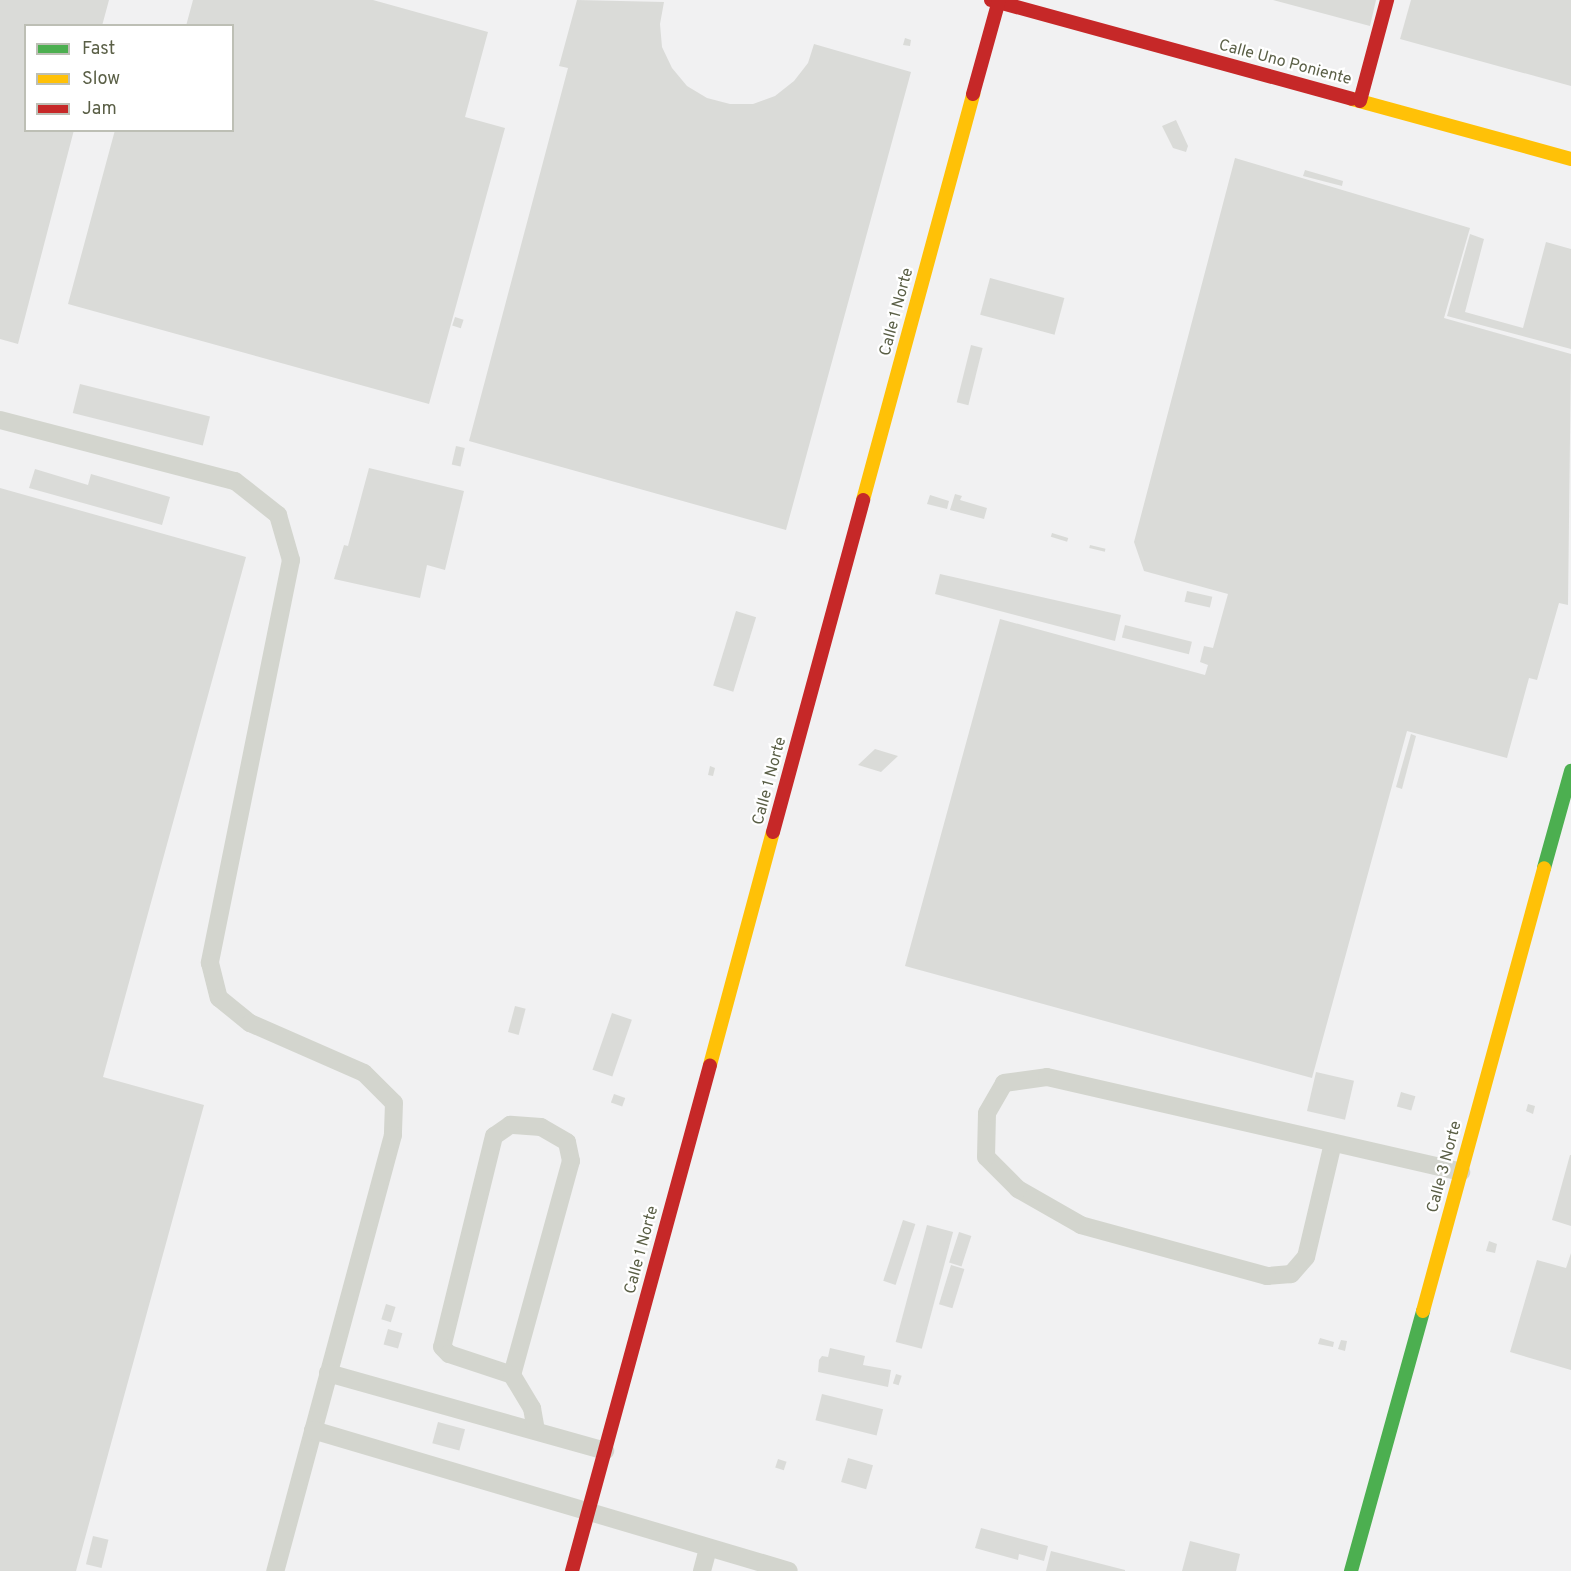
<!DOCTYPE html>
<html>
<head>
<meta charset="utf-8">
<style>
  body { margin:0 }
  #map { position:relative; width:1571px; height:1571px; overflow:hidden; background:#f1f1f2; font-family:Overpass,sans-serif }
  div>[style] { position:absolute }
  [style*='--x'] { left:calc(var(--x)*1px); top:calc(var(--y)*1px); width:calc(var(--w)*1px); rotate:calc(var(--a)*1deg) }
  .building>* { inset:0; background:#dadbd8; transform-origin:0 0 }
  .lane>* { height:18px; margin:-9px; padding:0 9px; transform-origin:9px; border-radius:9px; background:#d3d5ce }
  .fast>* { height:14px; margin:-7px; padding:0 7px; transform-origin:7px; border-radius:7px; background:#4caf50 }
  .slow>* { height:14px; margin:-7px; padding:0 7px; transform-origin:7px; border-radius:7px; background:#ffc107 }
  .jam>* { height:14px; margin:-7px; padding:0 7px; transform-origin:7px; border-radius:7px; background:#c62828 }
  span { translate:-50% -50%; white-space:nowrap; text-align:center; line-height:1.15; -webkit-text-stroke:4.5px #fff; paint-order:stroke }
  .street-label { font-size:16px; color:#5a5f46 }
  .legend { position:absolute; left:24px; top:24px; width:210px; height:108px; box-sizing:border-box; background:#fff; border:2px solid #bdbfb5; margin:0; padding:8px 10px; list-style:none; font-size:18px; color:#5a5f46 }
  .legend li { display:flex; align-items:center; gap:12px; height:30px }
  .legend b { width:30px; border:2px solid #bdbfb5 }
</style>
</head>
<body>
<div id="map">
  <div class="building">
    <i style="clip-path:polygon(0 0,109px 0,102px 26px,26px 26px,26px 130px,74px 130px,18px 344px,0 339px)"></i>
    <i style="clip-path:polygon(193px 0,373px 0,488px 32px,465px 117px,505px 128px,429px 404px,68px 304px,115px 130px,232px 130px,232px 26px,186px 26px)"></i>
    <i style="clip-path:polygon(577px 0,664px 2px,660px 24px,662px 47px,672px 68px,687px 86px,707px 98px,730px 104px,753px 104px,775px 96px,794px 81px,808px 63px,814px 44px,911px 72px,786px 530px,469px 441px,568px 68px,559px 66px)"></i>
    <i style="clip-path:polygon(1273px 0,1376px 0,1370px 26px)"></i>
    <i style="clip-path:polygon(1411px 0,1571px 0,1571px 86px,1400px 39px)"></i>
    <i style="clip-path:polygon(905px 38px,911px 40px,910px 46px,903px 45px)"></i>
    <i style="clip-path:polygon(1176px 120px,1188px 146px,1186px 152px,1173px 148px,1162px 126px)"></i>
    <i style="clip-path:polygon(1235px 158px,1470px 228px,1444px 318px,1571px 354px,1568px 605px,1559px 603px,1537px 680px,1529px 678px,1507px 758px,1407px 731px,1312px 1078px,905px 966px,1000px 619px,1205px 675px,1208px 665px,1200px 662px,1204px 646px,1213px 648px,1228px 594px,1144px 571px,1134px 542px)"></i>
    <i style="clip-path:polygon(1305px 170px,1343px 181px,1342px 186px,1303px 176px)"></i>
    <i style="clip-path:polygon(1470px 234px,1484px 239px,1465px 312px,1523px 328px,1546px 242px,1571px 249px,1571px 349px,1447px 316px)"></i>
    <i style="left:990px;top:278px;width:77px;height:38px;rotate:15deg"></i>
    <i style="left:455px;top:317px;width:9px;height:9px;rotate:18deg"></i>
    <i style="left:971px;top:345px;width:12px;height:59px;rotate:14deg"></i>
    <i style="left:80px;top:384px;width:134px;height:30px;rotate:14deg"></i>
    <i style="left:456px;top:446px;width:9px;height:19px;rotate:13deg"></i>
    <i style="clip-path:polygon(369px 468px,464px 491px,445px 570px,427px 565px,420px 598px,334px 579px,344px 545px,348px 546px)"></i>
    <i style="clip-path:polygon(35px 469px,88px 485px,91px 474px,170px 497px,162px 525px,29px 488px)"></i>
    <i style="clip-path:polygon(0 488px,246px 557px,103px 1077px,204px 1105px,76px 1571px,0 1571px)"></i>
    <i style="clip-path:polygon(955px 494px,962px 496px,960px 500px,987px 508px,984px 519px,950px 510px)"></i>
    <i style="clip-path:polygon(930px 495px,949px 501px,947px 509px,927px 504px)"></i>
    <i style="left:1052px;top:533px;width:17px;height:4px;rotate:17deg"></i>
    <i style="left:1090px;top:545px;width:16px;height:3px;rotate:14deg"></i>
    <i style="clip-path:polygon(940px 574px,1121px 615px,1115px 641px,935px 594px)"></i>
    <i style="left:1187px;top:591px;width:26px;height:11px;rotate:13deg"></i>
    <i style="left:736px;top:611px;width:21px;height:78px;rotate:17deg"></i>
    <i style="left:1125px;top:625px;width:69px;height:13px;rotate:14deg"></i>
    <i style="clip-path:polygon(1411px 734px,1416px 736px,1402px 789px,1396px 787px)"></i>
    <i style="clip-path:polygon(875px 749px,898px 756px,881px 772px,858px 765px)"></i>
    <i style="clip-path:polygon(710px 766px,715px 768px,713px 776px,708px 775px)"></i>
    <i style="left:515px;top:1006px;width:11px;height:27px;rotate:15deg"></i>
    <i style="left:612px;top:1013px;width:21px;height:60px;rotate:19deg"></i>
    <i style="left:1316px;top:1072px;width:39px;height:40px;rotate:13deg"></i>
    <i style="left:1401px;top:1092px;width:15px;height:15px;rotate:16deg"></i>
    <i style="left:614px;top:1094px;width:12px;height:9px;rotate:20deg"></i>
    <i style="clip-path:polygon(1528px 1104px,1535px 1106px,1533px 1114px,1526px 1111px)"></i>
    <i style="clip-path:polygon(1570px 1155px,1571px 1155px,1571px 1226px,1552px 1220px)"></i>
    <i style="left:903px;top:1220px;width:13px;height:64px;rotate:18deg"></i>
    <i style="left:927px;top:1225px;width:27px;height:121px;rotate:15deg"></i>
    <i style="left:959px;top:1232px;width:13px;height:32px;rotate:18deg"></i>
    <i style="clip-path:polygon(1489px 1241px,1497px 1244px,1495px 1253px,1486px 1251px)"></i>
    <i style="clip-path:polygon(1571px 1253px,1571px 1370px,1510px 1352px,1537px 1260px,1566px 1268px)"></i>
    <i style="left:951px;top:1265px;width:14px;height:41px;rotate:17deg"></i>
    <i style="left:386px;top:1304px;width:10px;height:16px;rotate:17deg"></i>
    <i style="left:388px;top:1329px;width:15px;height:16px;rotate:16deg"></i>
    <i style="clip-path:polygon(1320px 1338px,1334px 1342px,1333px 1347px,1318px 1344px)"></i>
    <i style="clip-path:polygon(1341px 1340px,1347px 1341px,1345px 1351px,1338px 1349px)"></i>
    <i style="clip-path:polygon(830px 1348px,865px 1356px,863px 1365px,891px 1370px,888px 1387px,818px 1372px,819px 1360px,822px 1356px,828px 1357px)"></i>
    <i style="left:896px;top:1374px;width:6px;height:10px;rotate:18deg"></i>
    <i style="left:822px;top:1394px;width:63px;height:27px;rotate:14deg"></i>
    <i style="left:438px;top:1422px;width:28px;height:22px;rotate:15deg"></i>
    <i style="left:848px;top:1458px;width:26px;height:25px;rotate:16deg"></i>
    <i style="left:778px;top:1459px;width:9px;height:9px;rotate:18deg"></i>
    <i style="clip-path:polygon(981px 1528px,1048px 1546px,1044px 1561px,1019px 1554px,1018px 1560px,975px 1548px)"></i>
    <i style="left:93px;top:1536px;width:16px;height:29px;rotate:14deg"></i>
    <i style="clip-path:polygon(1190px 1541px,1240px 1554px,1236px 1571px,1182px 1571px)"></i>
    <i style="clip-path:polygon(1051px 1551px,1125px 1570px,1125px 1571px,1046px 1571px)"></i>
  </div>
  <div class="lane">
    <i style="--x:0;--y:420;--w:243;--a:14.6"></i>
    <i style="--x:235;--y:481;--w:55;--a:38.3"></i>
    <i style="--x:278;--y:515;--w:47;--a:73.9"></i>
    <i style="--x:291;--y:560;--w:411;--a:101.4"></i>
    <i style="--x:210;--y:963;--w:36;--a:76"></i>
    <i style="--x:219;--y:998;--w:40;--a:39"></i>
    <i style="--x:250;--y:1023;--w:124;--a:23.7"></i>
    <i style="--x:364;--y:1073;--w:42;--a:45"></i>
    <i style="--x:394;--y:1103;--w:32;--a:92"></i>
    <i style="--x:393;--y:1135;--w:452;--a:105.1"></i>
    <i style="--x:1333;--y:1143;--w:117;--a:103.3"></i>
    <i style="--x:1306;--y:1257;--w:23;--a:131"></i>
    <i style="--x:1291;--y:1274;--w:24;--a:175"></i>
    <i style="--x:1267;--y:1276;--w:193;--a:-164.7"></i>
    <i style="--x:1081;--y:1225;--w:73;--a:-150.3"></i>
    <i style="--x:1018;--y:1189;--w:45;--a:-135"></i>
    <i style="--x:986;--y:1157;--w:44;--a:-88.7"></i>
    <i style="--x:987;--y:1113;--w:34;--a:-60"></i>
    <i style="--x:1004;--y:1083;--w:43;--a:-7.9"></i>
    <i style="--x:1047;--y:1077;--w:425;--a:12.9"></i>
    <i style="--x:328;--y:1373;--w:288;--a:15.7"></i>
    <i style="--x:512;--y:1375;--w:222;--a:-74.6"></i>
    <i style="--x:571;--y:1161;--w:19;--a:-102"></i>
    <i style="--x:567;--y:1142;--w:30;--a:-150"></i>
    <i style="--x:541;--y:1127;--w:31;--a:-176"></i>
    <i style="--x:510;--y:1125;--w:19;--a:145"></i>
    <i style="--x:494;--y:1136;--w:217;--a:103.8"></i>
    <i style="--x:442;--y:1347;--w:10;--a:45"></i>
    <i style="--x:449;--y:1354;--w:66;--a:18.4"></i>
    <i style="--x:512;--y:1375;--w:39;--a:59"></i>
    <i style="--x:532;--y:1408;--w:22;--a:80"></i>
    <i style="--x:313;--y:1430;--w:496;--a:16.5"></i>
    <i style="--x:702;--y:1571;--w:24;--a:-75"></i>
  </div>
  <div class="fast">
    <i style="--x:1544;--y:868;--w:101;--a:-74.4"></i>
    <i style="--x:1351;--y:1571;--w:270;--a:-74.5"></i>
  </div>
  <div class="slow">
    <i style="--x:1352;--y:99;--w:227;--a:15.3"></i>
    <i style="--x:863;--y:500;--w:421;--a:-74.8"></i>
    <i style="--x:710;--y:1065;--w:241;--a:-74.9"></i>
    <i style="--x:1423;--y:1311;--w:459;--a:-74.7"></i>
  </div>
  <div class="jam">
    <i style="--x:991;--y:0;--w:374;--a:15.3"></i>
    <i style="--x:973;--y:94;--w:98;--a:-74.5"></i>
    <i style="--x:1360;--y:101;--w:105;--a:-75"></i>
    <i style="--x:773;--y:832;--w:344;--a:-74.8"></i>
    <i style="--x:572;--y:1571;--w:524;--a:-74.74"></i>
  </div>
  <div class="street-label">
    <span style="left:1285px;top:63px;rotate:15deg">Calle Uno Poniente</span>
    <span style="left:897px;top:312px;rotate:-75deg">Calle 1 Norte</span>
    <span style="left:770px;top:781px;rotate:-75deg">Calle 1 Norte</span>
    <span style="left:1445px;top:1167px;rotate:-75deg">Calle 3 Norte</span>
    <span style="left:642px;top:1250px;rotate:-75deg">Calle 1 Norte</span>
  </div>
  <ul class="legend">
  <li><b style="height:8px;background:#4caf50"></b>Fast</li>
  <li><b style="height:8px;background:#ffc107"></b>Slow</li>
  <li><b style="height:8px;background:#c62828"></b>Jam</li>
  </ul>
</div>
</body>
</html>
